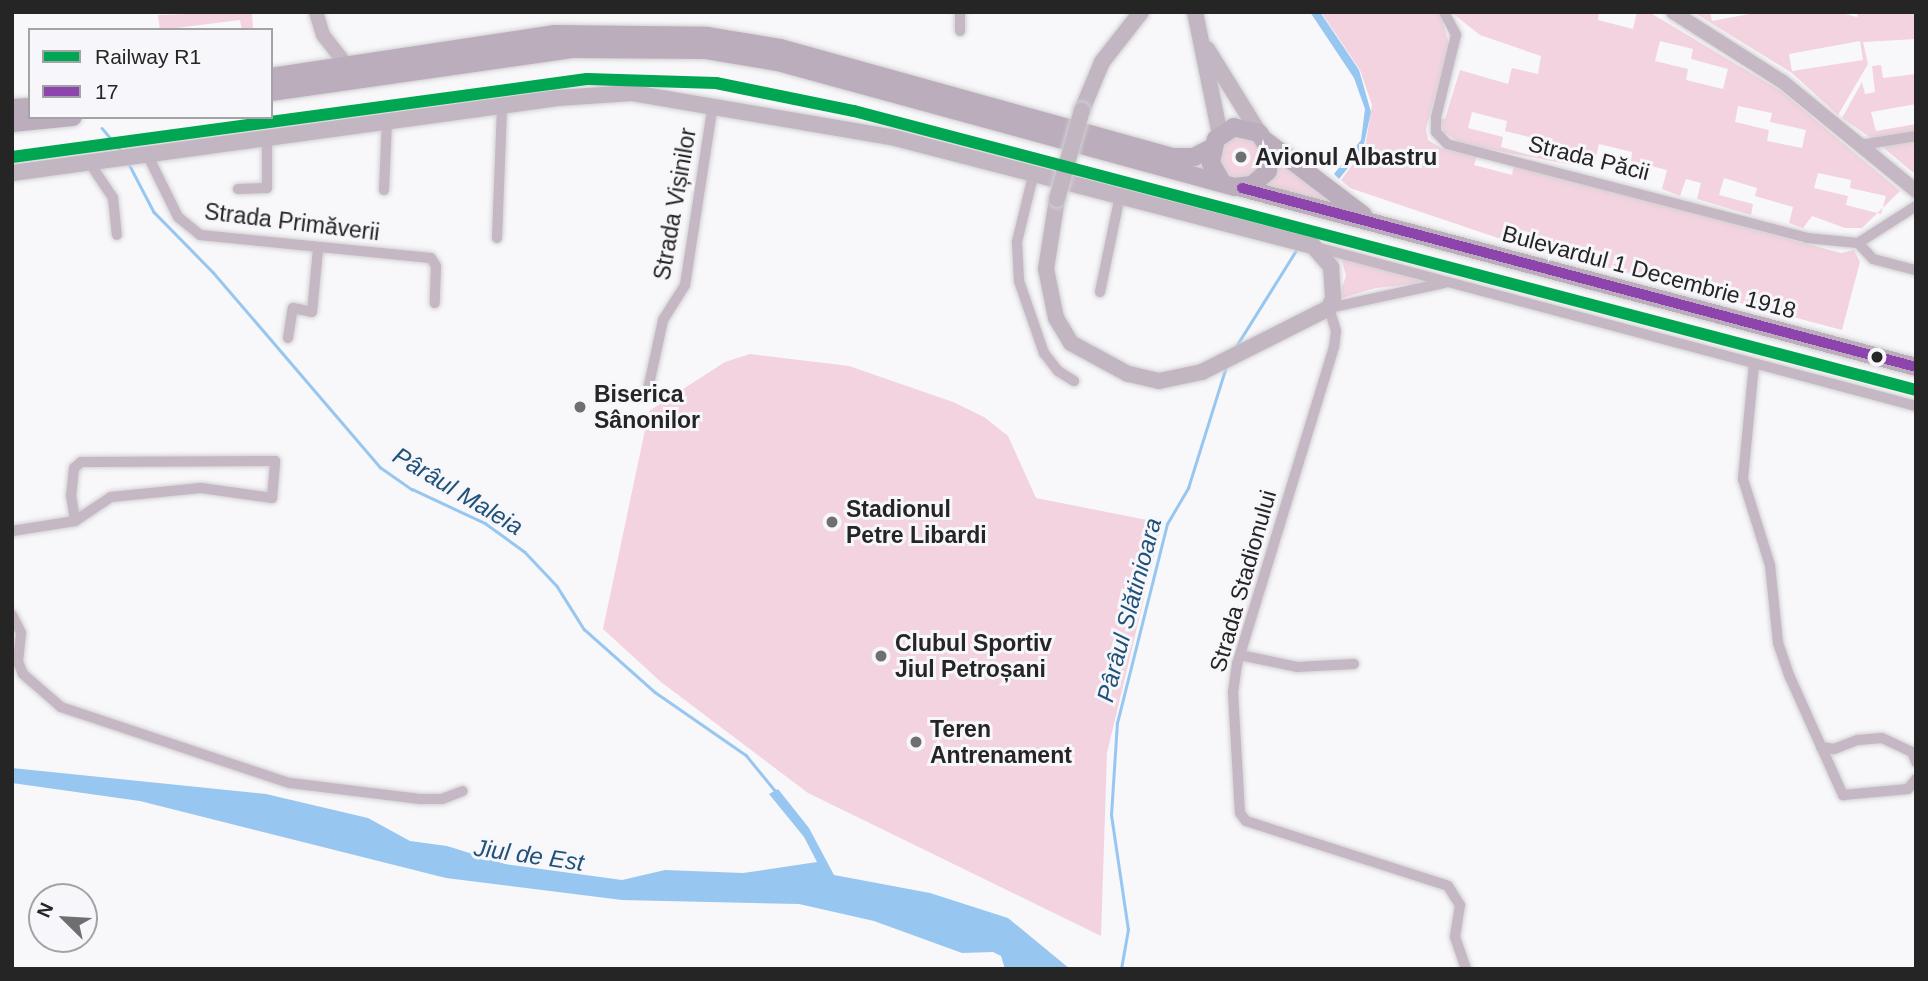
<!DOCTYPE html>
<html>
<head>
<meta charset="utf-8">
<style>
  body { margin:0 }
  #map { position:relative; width:1928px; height:981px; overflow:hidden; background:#f8f7f9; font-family:Arial,sans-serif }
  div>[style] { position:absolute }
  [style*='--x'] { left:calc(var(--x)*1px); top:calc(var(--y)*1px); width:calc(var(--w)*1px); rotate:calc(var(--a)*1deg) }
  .green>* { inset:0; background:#f3d3df }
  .round { border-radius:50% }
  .water>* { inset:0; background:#97c7f1 }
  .stream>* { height:2.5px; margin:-1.25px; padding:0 1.25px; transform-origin:1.25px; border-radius:1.25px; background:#97c7f1 }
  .roads { filter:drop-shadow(0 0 2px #d2d1d3) drop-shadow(0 0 2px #d2d1d3) }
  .minor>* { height:10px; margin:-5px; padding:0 5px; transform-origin:5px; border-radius:5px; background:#c5b7c4 }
  .tertiary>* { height:14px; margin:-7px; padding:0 7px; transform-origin:7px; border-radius:7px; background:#c5b7c4 }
  .secondary>* { height:16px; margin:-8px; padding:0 8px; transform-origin:8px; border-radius:8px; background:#c3b6c3 }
  .primary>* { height:18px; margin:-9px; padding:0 9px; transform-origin:9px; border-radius:9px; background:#bcadbd }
  .bridges { filter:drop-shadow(0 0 2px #d2d1d3) drop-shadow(0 0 2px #d2d1d3) }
  .secondary-bridge>* { height:16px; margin:-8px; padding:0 8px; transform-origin:8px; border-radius:8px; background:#c3b6c3 }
  .bus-1>* { height:10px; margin:-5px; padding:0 5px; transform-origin:5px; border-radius:5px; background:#8e44ad }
  .rail-1>* { height:12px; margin:-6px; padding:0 6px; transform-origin:6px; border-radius:6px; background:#00a651 }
  .dots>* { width:19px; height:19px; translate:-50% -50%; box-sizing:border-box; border:4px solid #f7f6fa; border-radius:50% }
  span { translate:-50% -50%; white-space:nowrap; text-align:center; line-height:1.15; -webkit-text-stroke:6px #f7f6fa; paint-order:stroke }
  .poi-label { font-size:23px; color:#252526; font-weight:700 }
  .left { translate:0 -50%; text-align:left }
  .street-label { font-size:23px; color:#252526 }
  .water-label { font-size:24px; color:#1f5179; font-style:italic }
  .frame { position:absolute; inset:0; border:14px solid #252526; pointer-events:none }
  .legend { position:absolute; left:28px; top:28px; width:245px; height:91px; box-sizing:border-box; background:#f7f6fa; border:2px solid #a3a2a5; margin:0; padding:9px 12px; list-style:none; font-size:21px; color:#252526 }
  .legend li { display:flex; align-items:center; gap:14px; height:35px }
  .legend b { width:35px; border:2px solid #a3a2a5 }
  .north { position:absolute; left:28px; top:883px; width:70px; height:70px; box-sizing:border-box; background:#f7f6fa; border:2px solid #a3a2a5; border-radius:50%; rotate:294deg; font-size:19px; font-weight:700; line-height:28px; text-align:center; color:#252526 }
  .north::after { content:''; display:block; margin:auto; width:24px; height:32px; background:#6f6e70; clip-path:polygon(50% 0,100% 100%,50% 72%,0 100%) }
</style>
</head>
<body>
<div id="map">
  <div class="green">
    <i style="clip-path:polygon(252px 12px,253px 30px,242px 30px,240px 20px,160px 30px,158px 15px)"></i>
    <i style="clip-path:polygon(1321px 12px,1440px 12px,1449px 44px,1426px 129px,1428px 140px,1443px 149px,1477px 156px,1474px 165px,1512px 175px,1514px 165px,1841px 253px,1854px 250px,1860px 262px,1842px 330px,1501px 239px,1350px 188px,1341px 180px,1365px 148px,1372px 105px,1360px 70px)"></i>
    <i style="clip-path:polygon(evenodd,1451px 12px,1599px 12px,1598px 20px,1633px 29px,1637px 12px,1649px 12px,1781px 91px,1900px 191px,1862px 228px,1845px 228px,1812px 216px,1803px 228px,1789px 223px,1793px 207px,1755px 196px,1757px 188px,1724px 178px,1719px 195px,1753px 204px,1751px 215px,1697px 199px,1701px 183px,1686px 179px,1680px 196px,1662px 189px,1667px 170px,1631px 161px,1632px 152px,1599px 144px,1593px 169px,1462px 144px,1444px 132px,1439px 118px,1445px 119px,1460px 70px,1508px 84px,1512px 68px,1538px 74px,1541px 56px,1480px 35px,1451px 12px,1660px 41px,1693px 49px,1691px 59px,1728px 69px,1723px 89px,1686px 80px,1688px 69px,1655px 61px,1660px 41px,1451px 12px,1738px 106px,1772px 113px,1770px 122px,1806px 130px,1802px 148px,1767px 141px,1769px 130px,1735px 122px,1738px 106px,1451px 12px,1472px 112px,1507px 121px,1505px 131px,1541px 140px,1537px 157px,1501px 147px,1503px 137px,1468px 128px,1472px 112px,1451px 12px,1818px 173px,1851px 180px,1850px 188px,1886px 196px,1881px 214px,1846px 205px,1848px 196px,1814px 188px,1818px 173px)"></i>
    <i style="clip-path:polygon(evenodd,1693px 12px,1710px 12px,1712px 21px,1760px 12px,1838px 12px,1857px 17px,1858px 12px,1916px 12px,1916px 39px,1863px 42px,1868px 64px,1838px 115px,1792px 73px,1693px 12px,1860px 41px,1863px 60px,1792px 71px,1789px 54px,1860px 41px)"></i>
    <i style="clip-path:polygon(1881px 65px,1883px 78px,1916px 74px,1916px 104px,1871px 112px,1876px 131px,1916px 124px,1916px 133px,1874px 140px,1842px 118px,1862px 82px,1865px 94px,1875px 92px,1872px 66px)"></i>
    <i class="round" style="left:1220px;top:136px;width:42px;height:42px"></i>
    <i style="clip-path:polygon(1916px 138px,1916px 175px,1879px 144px)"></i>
    <i style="clip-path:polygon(1280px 156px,1345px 209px,1262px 189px,1275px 175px)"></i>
    <i style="clip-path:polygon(1341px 257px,1414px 278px,1424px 283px,1376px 288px,1338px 299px,1346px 276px)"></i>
    <i style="clip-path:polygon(750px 354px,849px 366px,953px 402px,984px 417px,1008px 436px,1036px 498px,1162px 523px,1107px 753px,1101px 936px,808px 793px,661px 682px,603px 629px,649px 411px,725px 362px)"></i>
  </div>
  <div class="water">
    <i style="clip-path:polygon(1310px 12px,1320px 12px,1359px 70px,1371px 112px,1363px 149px,1339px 179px,1334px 174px,1361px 140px,1365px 109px,1354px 78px)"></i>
    <i style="clip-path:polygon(12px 768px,266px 794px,368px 818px,410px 841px,447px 846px,505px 864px,622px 880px,665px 870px,743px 873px,817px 862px,804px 837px,769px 794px,778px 789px,809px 828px,834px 875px,930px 893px,1008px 918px,1070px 969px,1005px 969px,1001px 956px,993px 952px,962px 953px,874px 921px,799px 904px,622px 900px,446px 878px,140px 801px,12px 783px)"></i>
  </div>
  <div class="stream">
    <i style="--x:102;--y:128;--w:31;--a:50"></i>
    <i style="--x:129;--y:164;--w:54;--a:62.5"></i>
    <i style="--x:154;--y:212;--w:84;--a:45.5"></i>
    <i style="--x:213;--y:272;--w:257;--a:49.4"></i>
    <i style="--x:380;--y:467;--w:39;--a:35"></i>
    <i style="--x:412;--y:489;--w:81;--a:25"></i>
    <i style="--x:485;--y:523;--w:49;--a:35.9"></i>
    <i style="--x:525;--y:552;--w:47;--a:46.7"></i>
    <i style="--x:557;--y:586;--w:51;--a:57.9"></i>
    <i style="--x:584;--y:629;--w:95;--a:41.6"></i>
    <i style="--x:655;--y:692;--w:111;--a:34.7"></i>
    <i style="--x:746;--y:755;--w:49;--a:50.8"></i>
    <i style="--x:1235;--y:348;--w:119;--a:-58"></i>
    <i style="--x:1121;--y:969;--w:40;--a:-80"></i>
    <i style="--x:1128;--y:930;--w:116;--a:-98.4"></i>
    <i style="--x:1111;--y:815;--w:92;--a:-86.3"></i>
    <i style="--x:1117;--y:723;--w:205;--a:-75.9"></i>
    <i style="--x:1167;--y:524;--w:42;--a:-59.7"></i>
    <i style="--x:1188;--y:488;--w:127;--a:-72.6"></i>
  </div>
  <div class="roads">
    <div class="minor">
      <i style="--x:960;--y:12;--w:19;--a:90"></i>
      <i style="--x:1444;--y:12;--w:26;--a:62"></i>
      <i style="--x:1456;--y:35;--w:84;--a:103.7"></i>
      <i style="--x:1436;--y:117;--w:15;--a:90"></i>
      <i style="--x:1436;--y:132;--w:16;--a:47"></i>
      <i style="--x:1447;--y:144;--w:372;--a:14.6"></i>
      <i style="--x:1807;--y:238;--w:51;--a:5.6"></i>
      <i style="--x:1860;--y:145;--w:57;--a:-9.1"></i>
      <i style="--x:147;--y:154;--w:70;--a:63.8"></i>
      <i style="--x:178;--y:217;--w:28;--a:39"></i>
      <i style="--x:200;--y:235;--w:232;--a:5.7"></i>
      <i style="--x:431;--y:258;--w:9;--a:58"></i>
      <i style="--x:436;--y:266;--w:37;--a:92"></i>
      <i style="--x:89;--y:162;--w:43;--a:56.3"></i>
      <i style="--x:113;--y:198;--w:37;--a:84"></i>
      <i style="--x:1034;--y:172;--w:72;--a:103.7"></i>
      <i style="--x:1017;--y:242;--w:39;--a:87"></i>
      <i style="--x:1019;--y:281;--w:76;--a:70.9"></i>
      <i style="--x:1044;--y:353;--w:23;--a:52"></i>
      <i style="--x:1058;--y:371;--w:19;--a:32"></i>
      <i style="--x:238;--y:189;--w:29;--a:-2"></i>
      <i style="--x:267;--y:188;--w:51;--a:-90"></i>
      <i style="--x:384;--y:190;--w:69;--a:-87.5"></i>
      <i style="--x:497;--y:238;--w:133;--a:-87.8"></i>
      <i style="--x:1316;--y:247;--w:621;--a:14.84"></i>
      <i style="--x:1915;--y:270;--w:43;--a:-165.3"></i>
      <i style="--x:1873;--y:259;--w:22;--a:-133"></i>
      <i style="--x:1858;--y:243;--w:69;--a:-32.5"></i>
      <i style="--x:1444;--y:283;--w:118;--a:167.7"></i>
      <i style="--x:1329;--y:308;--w:24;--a:73"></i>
      <i style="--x:1336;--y:331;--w:16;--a:97"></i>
      <i style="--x:1334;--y:347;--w:332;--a:107"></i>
      <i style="--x:1237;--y:664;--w:28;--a:98"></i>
      <i style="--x:1233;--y:692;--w:121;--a:86.7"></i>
      <i style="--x:1240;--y:813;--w:10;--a:53"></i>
      <i style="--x:1246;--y:821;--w:212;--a:17.8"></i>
      <i style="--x:1448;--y:886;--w:22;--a:58"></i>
      <i style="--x:1460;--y:905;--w:32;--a:99"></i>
      <i style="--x:1455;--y:937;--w:34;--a:71"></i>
      <i style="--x:1100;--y:292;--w:99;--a:-78.3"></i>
      <i style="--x:288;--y:338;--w:30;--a:-81"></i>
      <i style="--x:293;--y:308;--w:19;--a:12"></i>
      <i style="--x:312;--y:312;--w:62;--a:-84.5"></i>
      <i style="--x:1754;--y:364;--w:116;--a:95.5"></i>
      <i style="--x:1743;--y:479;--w:90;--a:72.6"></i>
      <i style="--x:1770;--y:565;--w:78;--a:84.1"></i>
      <i style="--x:1778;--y:643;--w:34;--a:71"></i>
      <i style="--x:1789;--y:675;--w:132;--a:65.8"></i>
      <i style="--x:1843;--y:795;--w:65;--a:-5.3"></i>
      <i style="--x:1908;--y:789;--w:13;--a:-51"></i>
      <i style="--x:648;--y:389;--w:71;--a:-77.7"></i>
      <i style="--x:663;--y:320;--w:41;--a:-57.8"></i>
      <i style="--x:685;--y:285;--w:183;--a:-81.2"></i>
      <i style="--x:12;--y:531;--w:64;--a:-9"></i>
      <i style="--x:75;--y:521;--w:43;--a:-33.7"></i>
      <i style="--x:111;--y:497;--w:90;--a:-5.7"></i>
      <i style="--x:201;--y:488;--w:72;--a:8"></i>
      <i style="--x:272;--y:498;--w:37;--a:-85"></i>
      <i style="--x:275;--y:461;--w:194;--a:179.7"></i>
      <i style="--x:81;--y:462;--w:9;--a:139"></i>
      <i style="--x:74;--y:468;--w:27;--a:96"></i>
      <i style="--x:71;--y:495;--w:26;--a:81"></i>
      <i style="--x:12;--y:615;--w:20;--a:63"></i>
      <i style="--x:21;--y:633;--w:29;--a:96"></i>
      <i style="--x:18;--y:662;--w:13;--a:67"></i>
      <i style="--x:23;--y:674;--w:50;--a:41"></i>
      <i style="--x:61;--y:707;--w:241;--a:18.4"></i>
      <i style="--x:290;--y:783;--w:131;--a:7"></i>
      <i style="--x:420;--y:799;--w:22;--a:0"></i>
      <i style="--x:442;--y:799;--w:22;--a:-21"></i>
      <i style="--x:1240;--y:655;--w:58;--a:11.9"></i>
      <i style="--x:1297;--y:667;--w:57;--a:-3"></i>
      <i style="--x:1821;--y:747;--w:13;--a:9"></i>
      <i style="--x:1834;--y:749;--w:26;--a:-21"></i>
      <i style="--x:1858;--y:740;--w:24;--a:-5"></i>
      <i style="--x:1882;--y:738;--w:33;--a:25"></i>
      <i style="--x:1912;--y:752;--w:11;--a:68"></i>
    </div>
    <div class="tertiary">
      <i style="--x:316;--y:12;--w:24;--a:73"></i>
      <i style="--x:323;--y:35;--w:47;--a:51.9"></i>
      <i style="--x:1673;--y:12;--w:130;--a:32.5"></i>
      <i style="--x:1783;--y:82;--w:172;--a:39.3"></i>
    </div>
    <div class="secondary">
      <i style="--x:1195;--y:12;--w:126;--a:78.5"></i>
      <i style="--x:1207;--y:49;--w:99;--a:58.2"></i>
      <i style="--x:1082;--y:110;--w:52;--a:-67.4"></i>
      <i style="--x:1102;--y:62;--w:63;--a:-52"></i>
      <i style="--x:12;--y:173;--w:551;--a:-7.82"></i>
      <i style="--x:558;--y:98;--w:74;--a:-3.9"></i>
      <i style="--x:632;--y:93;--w:267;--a:9.7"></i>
      <i style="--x:895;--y:138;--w:432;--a:14.5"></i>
      <i style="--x:1313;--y:246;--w:28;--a:49"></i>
      <i style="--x:1331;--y:267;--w:31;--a:86"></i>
      <i style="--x:1333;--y:298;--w:11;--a:112"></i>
      <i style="--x:1329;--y:308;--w:142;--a:153.3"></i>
      <i style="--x:1202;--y:372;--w:44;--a:168.2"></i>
      <i style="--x:1159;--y:381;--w:32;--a:-167"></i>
      <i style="--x:1128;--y:374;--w:65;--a:-151.5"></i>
      <i style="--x:1071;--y:343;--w:29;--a:-121"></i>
      <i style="--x:1056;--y:318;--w:50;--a:-101.5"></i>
      <i style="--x:1046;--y:269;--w:71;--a:-81.1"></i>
    </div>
    <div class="primary">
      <i style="--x:271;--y:77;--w:286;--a:-8.6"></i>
      <i style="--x:554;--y:34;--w:153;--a:0.7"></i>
      <i style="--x:707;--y:36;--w:74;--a:9.3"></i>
      <i style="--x:780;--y:48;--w:409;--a:15.5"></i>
      <i style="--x:1174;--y:157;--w:20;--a:0"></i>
      <i style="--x:1194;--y:157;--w:19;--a:-28"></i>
      <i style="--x:271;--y:92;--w:306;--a:-8.1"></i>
      <i style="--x:574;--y:49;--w:132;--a:0.4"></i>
      <i style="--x:706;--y:50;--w:73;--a:9.5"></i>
      <i style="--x:778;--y:62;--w:474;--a:15.3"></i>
      <i style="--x:1235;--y:187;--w:17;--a:-7"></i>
      <i style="--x:1252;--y:185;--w:21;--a:-41"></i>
      <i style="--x:1268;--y:171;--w:21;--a:-85"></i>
      <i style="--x:1270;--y:150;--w:20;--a:-123"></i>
      <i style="--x:1259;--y:133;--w:26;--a:-167"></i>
      <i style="--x:1234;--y:127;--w:22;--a:146"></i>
      <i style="--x:1216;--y:139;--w:25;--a:102"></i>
      <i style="--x:1211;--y:163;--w:22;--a:60"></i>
      <i style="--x:12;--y:108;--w:18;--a:-3"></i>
      <i style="--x:12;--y:123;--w:61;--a:-5.6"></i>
      <i style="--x:1266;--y:141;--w:122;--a:37.3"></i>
      <i style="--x:1242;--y:188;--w:697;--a:14.87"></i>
    </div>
  </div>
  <div class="bridges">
    <div class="secondary-bridge">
      <i style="--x:1057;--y:199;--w:92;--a:-74.3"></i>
    </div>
  </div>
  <div class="bus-1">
    <i style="--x:1242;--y:188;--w:697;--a:14.87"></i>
  </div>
  <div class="rail-1">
    <i style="--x:12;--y:157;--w:580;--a:-7.73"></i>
    <i style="--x:587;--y:79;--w:129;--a:1.8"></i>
    <i style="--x:716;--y:83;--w:141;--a:11.5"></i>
    <i style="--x:854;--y:111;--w:1098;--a:14.72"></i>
  </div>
  <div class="dots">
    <i style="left:1241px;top:157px;background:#6f6e70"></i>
    <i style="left:1877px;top:357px;background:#252526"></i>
    <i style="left:580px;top:407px;background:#6f6e70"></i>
    <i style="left:832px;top:522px;background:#6f6e70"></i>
    <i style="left:881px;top:656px;background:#6f6e70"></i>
    <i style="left:916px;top:742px;background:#6f6e70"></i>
  </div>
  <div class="poi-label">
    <span class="left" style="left:1255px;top:157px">Avionul Albastru</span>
    <span class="left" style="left:594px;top:407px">Biserica<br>Sânonilor</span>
    <span class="left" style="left:846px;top:522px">Stadionul<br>Petre Libardi</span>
    <span class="left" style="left:895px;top:656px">Clubul Sportiv<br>Jiul Petroșani</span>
    <span class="left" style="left:930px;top:742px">Teren<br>Antrenament</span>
  </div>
  <div class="street-label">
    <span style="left:1589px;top:158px;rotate:14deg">Strada Păcii</span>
    <span style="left:675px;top:204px;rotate:-80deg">Strada Vișinilor</span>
    <span style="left:292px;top:222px;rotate:7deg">Strada Primăverii</span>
    <span style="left:1649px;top:272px;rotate:15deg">Bulevardul 1 Decembrie 1918</span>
    <span style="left:1243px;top:581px;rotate:-74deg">Strada Stadionului</span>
  </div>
  <div class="water-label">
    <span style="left:458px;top:491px;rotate:31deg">Pârâul Maleia</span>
    <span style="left:1129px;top:610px;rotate:-75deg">Pârâul Slătinioara</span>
    <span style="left:529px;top:855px;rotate:8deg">Jiul de Est</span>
  </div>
  <div class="frame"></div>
  <ul class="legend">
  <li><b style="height:9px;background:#00a651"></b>Railway R1</li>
  <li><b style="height:9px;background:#8e44ad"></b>17</li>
  </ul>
  <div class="north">N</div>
</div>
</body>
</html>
